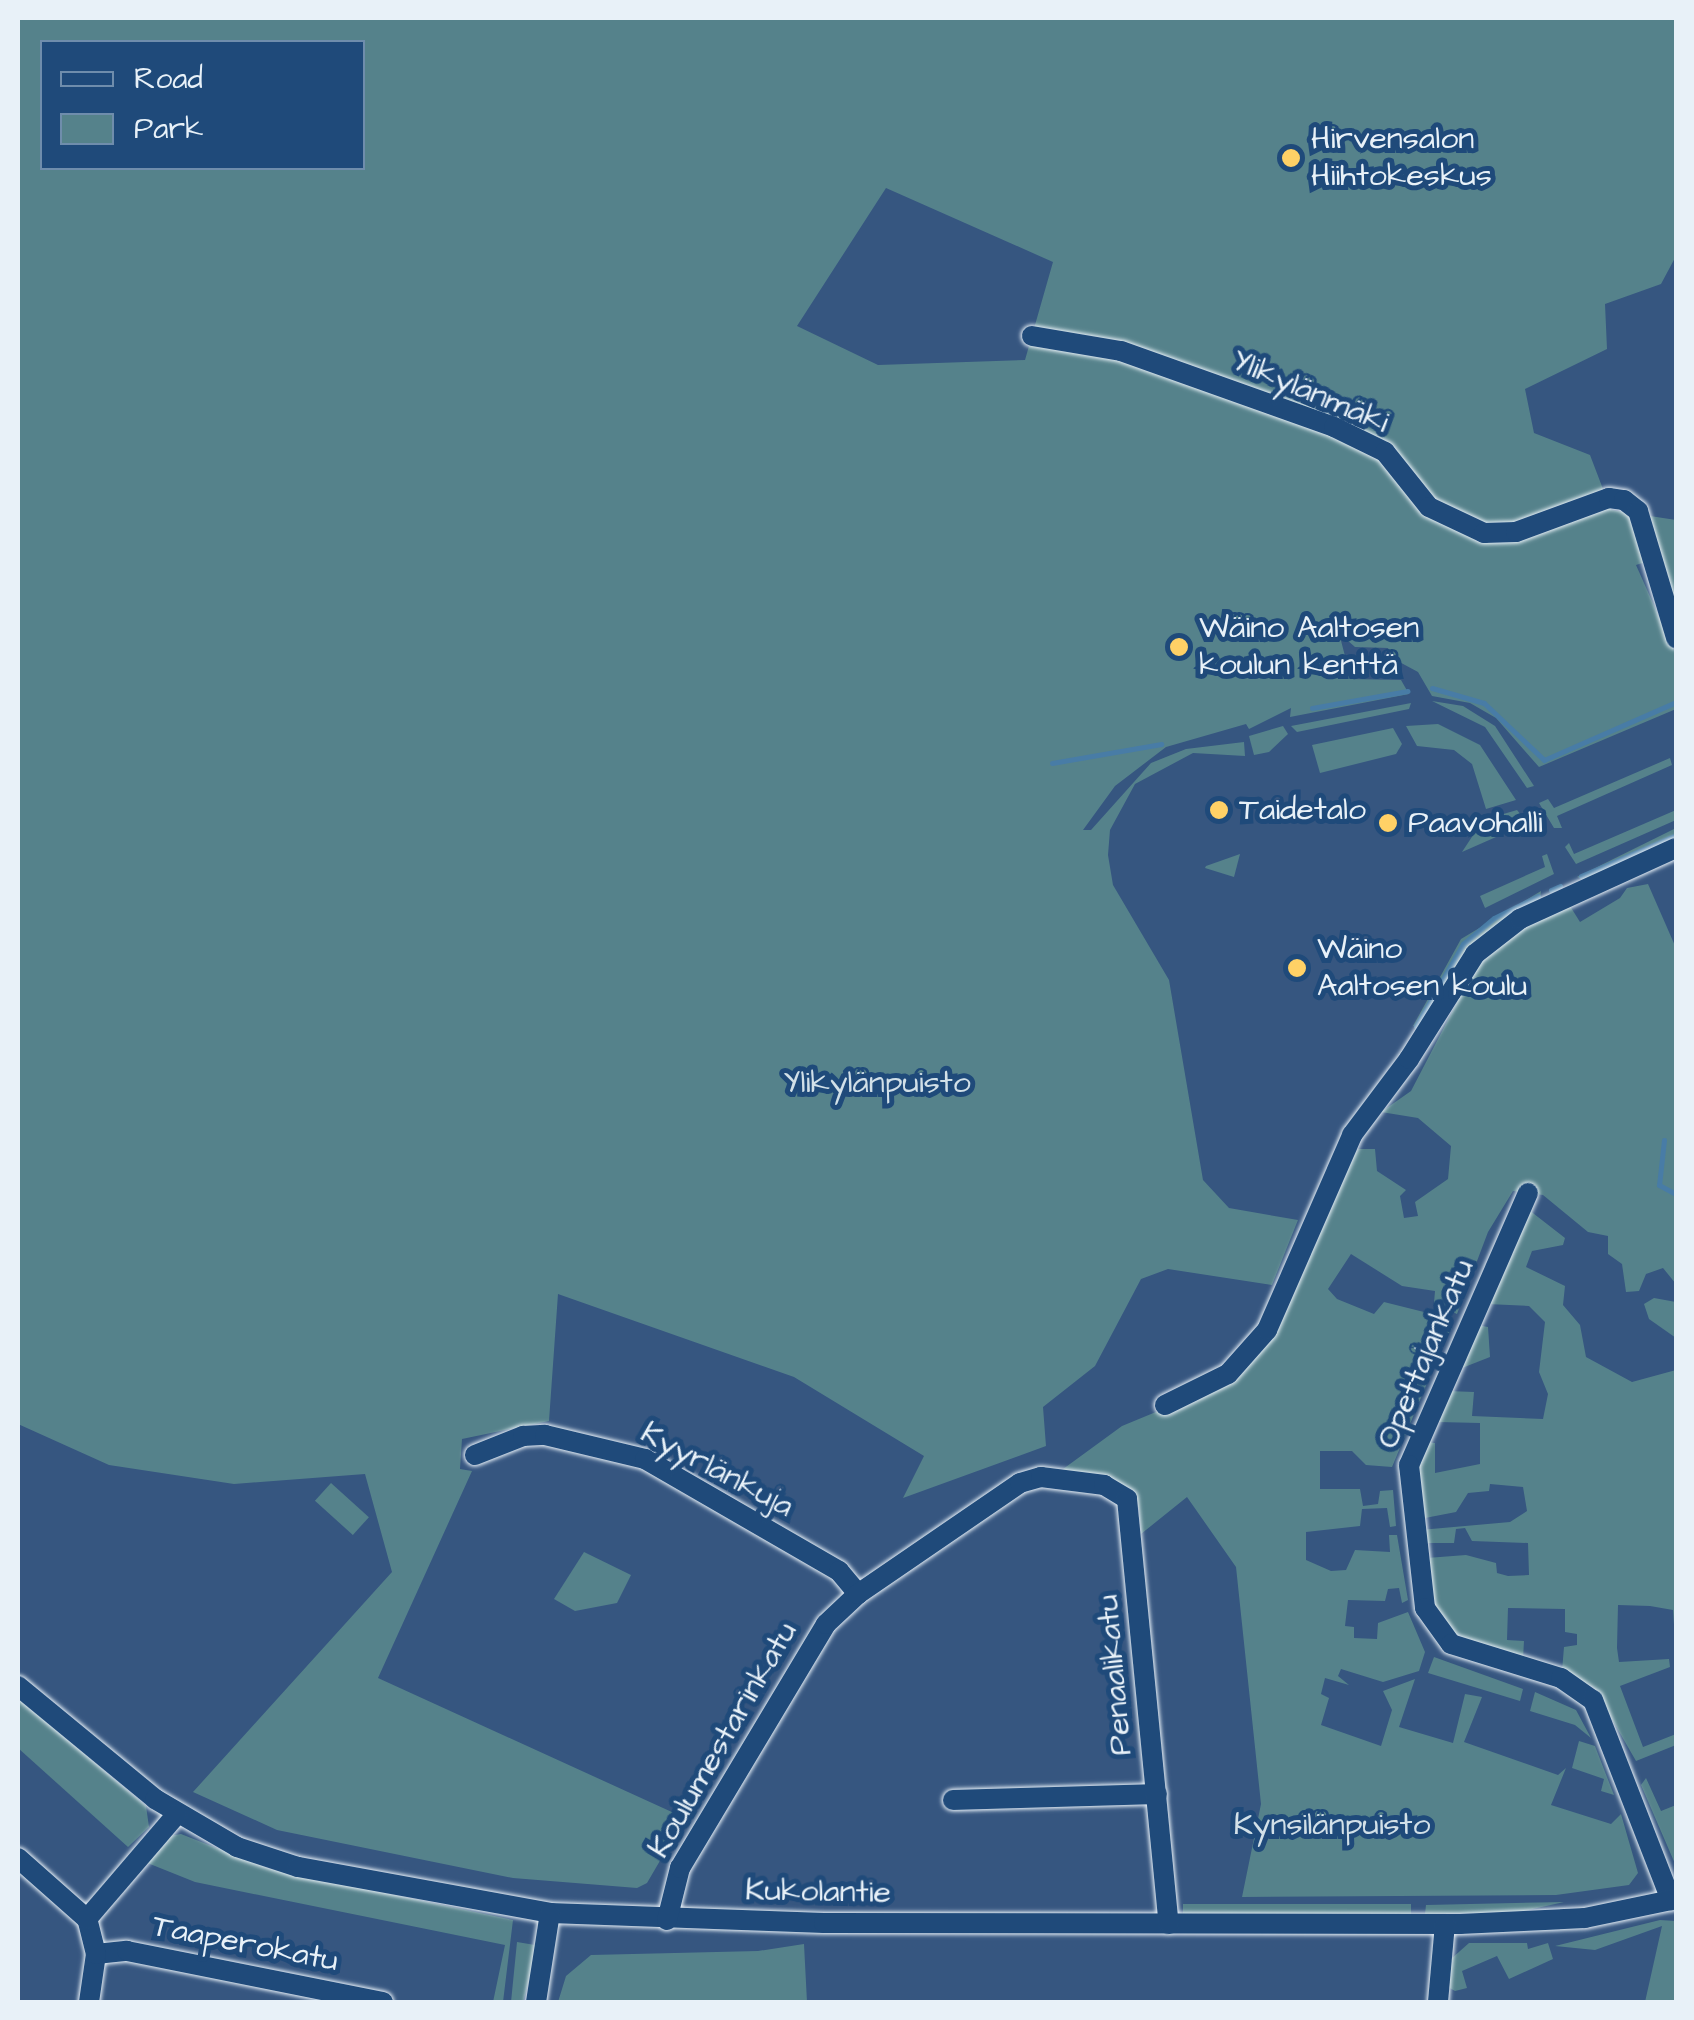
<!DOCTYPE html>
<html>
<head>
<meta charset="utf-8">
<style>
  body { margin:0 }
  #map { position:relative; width:1694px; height:2020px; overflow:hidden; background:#365680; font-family:"Architects Daughter",sans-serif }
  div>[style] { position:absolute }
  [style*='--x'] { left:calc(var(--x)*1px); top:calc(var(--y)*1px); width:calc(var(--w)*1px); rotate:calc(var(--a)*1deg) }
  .green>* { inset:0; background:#55828b; transform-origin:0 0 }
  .stream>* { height:5px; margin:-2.5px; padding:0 2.5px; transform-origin:2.5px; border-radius:2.5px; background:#487ca6 }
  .roads { filter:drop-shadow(0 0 2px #e8f1f8) drop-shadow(0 0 2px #e8f1f8) }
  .minor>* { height:20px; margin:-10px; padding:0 10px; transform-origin:10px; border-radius:10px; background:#1f4a7a }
  .dots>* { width:28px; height:28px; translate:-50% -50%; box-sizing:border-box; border:5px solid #1f4a7a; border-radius:50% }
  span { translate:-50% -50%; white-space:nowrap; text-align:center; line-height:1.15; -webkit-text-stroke:10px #1f4a7a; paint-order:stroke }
  .poi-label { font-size:32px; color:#e8f1f8 }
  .left { translate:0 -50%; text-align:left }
  .street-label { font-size:32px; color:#e8f1f8 }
  .park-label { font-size:32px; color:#d2e0e8 }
  .frame { position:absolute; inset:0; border:20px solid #e8f1f8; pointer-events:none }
  .legend { position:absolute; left:40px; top:40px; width:325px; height:130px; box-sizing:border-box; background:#1f4a7a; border:2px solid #6f8dac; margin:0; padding:12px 18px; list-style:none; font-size:30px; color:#e8f1f8 }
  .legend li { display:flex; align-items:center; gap:20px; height:50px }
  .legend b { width:50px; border:2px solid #6f8dac }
</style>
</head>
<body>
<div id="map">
  <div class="green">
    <i style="clip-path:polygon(evenodd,18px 18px,1676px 18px,1676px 256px,1661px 284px,1605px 304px,1607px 349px,1525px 389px,1534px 433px,1590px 455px,1611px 510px,1676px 520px,1676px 625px,1655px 559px,1636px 565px,1676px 655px,1676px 709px,1539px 767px,1496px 718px,1470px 703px,1432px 696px,1418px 672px,1392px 658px,1388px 648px,1355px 647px,1339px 633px,1351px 679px,1401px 680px,1409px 694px,1290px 717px,1291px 708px,1249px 729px,1246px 724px,1166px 747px,1115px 786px,1083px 830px,1091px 830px,1151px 763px,1186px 749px,1244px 742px,1245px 756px,1193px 753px,1135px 784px,1110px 830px,1108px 855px,1113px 885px,1169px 980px,1203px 1180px,1229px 1208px,1298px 1220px,1272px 1285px,1168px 1269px,1141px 1279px,1095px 1366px,1043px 1407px,1046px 1446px,903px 1498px,924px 1456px,794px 1377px,558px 1294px,549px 1421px,462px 1439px,460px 1469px,472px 1471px,378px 1678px,685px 1818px,647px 1883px,637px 1888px,513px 1878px,277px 1830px,193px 1792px,392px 1572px,365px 1474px,234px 1484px,109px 1465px,18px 1424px,18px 18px,42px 42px,362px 42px,362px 168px,42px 168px,42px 42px,18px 18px,886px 188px,1053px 262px,1025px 360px,878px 365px,797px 326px,886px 188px)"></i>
    <i style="clip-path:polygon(1432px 701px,1463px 706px,1495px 726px,1534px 786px,1527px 788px,1485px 727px)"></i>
    <i style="clip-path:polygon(1411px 703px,1409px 709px,1297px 732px,1291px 726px)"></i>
    <i style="clip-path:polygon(1438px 724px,1480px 745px,1516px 800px,1486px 809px,1472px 764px,1454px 750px,1417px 746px,1406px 726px)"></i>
    <i style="clip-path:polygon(1283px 726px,1288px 734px,1269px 752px,1254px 755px,1249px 736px)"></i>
    <i style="clip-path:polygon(1393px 728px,1402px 744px,1396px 754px,1320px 773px,1312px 745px)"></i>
    <i style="clip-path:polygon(1670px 758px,1672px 765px,1557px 816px,1562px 828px,1554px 828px,1539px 803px,1548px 799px,1554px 808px)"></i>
    <i style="clip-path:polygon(1517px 810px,1536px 833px,1529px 836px,1521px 826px,1462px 852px,1483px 820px)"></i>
    <i style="clip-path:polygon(1676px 810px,1676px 820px,1576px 864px,1565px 847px,1569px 843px,1574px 854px)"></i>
    <i style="clip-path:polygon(1676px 828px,1676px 840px,1586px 880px,1577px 877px)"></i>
    <i style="clip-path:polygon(1240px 854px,1234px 877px,1205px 868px,1206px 866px)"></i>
    <i style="clip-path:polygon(1547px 854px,1554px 874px,1485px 908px,1480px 896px,1545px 867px,1542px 856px)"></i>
    <i style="clip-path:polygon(1648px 884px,1676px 948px,1676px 1284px,1663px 1268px,1646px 1274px,1639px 1291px,1626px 1292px,1622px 1264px,1608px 1254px,1608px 1236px,1588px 1232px,1543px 1195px,1513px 1191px,1488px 1232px,1457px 1314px,1434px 1303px,1435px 1291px,1402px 1286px,1351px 1254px,1328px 1289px,1337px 1299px,1374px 1314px,1384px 1302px,1436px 1315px,1452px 1328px,1426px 1371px,1430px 1376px,1392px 1467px,1366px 1465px,1352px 1451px,1320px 1451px,1320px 1489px,1360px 1489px,1363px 1506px,1378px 1504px,1380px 1491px,1393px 1490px,1396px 1526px,1390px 1527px,1387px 1508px,1362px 1509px,1360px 1526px,1306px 1532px,1306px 1560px,1331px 1571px,1346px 1570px,1355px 1550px,1390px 1552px,1389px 1535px,1397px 1535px,1408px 1600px,1402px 1603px,1399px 1588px,1388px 1589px,1385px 1601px,1348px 1600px,1345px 1626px,1354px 1627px,1354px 1638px,1377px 1639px,1378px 1623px,1408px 1612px,1425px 1652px,1419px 1671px,1383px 1682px,1341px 1669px,1338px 1676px,1349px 1685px,1325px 1678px,1321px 1694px,1329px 1698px,1321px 1725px,1381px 1746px,1392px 1710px,1383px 1691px,1415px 1679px,1399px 1727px,1453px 1743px,1465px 1694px,1482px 1697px,1464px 1742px,1558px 1775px,1566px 1768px,1551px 1805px,1611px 1824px,1621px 1814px,1638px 1873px,1629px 1885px,1556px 1895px,1242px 1897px,1261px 1804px,1236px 1567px,1187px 1497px,1141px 1534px,1139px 1508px,1127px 1487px,1059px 1472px,1122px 1426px,1226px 1383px,1358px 1149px,1375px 1149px,1377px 1171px,1406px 1190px,1400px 1196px,1404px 1218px,1418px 1216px,1415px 1202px,1448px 1179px,1451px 1146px,1418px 1118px,1381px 1112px,1411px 1091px,1476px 966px,1522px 927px,1570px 906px,1580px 922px,1620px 898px,1627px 888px)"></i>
    <i style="clip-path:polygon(1541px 891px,1540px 900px,1469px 947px,1421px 1025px,1413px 1026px,1461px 939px)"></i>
    <i style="clip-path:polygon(1529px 1210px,1565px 1238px,1563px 1245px,1532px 1251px,1526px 1267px,1565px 1286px,1563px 1305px,1580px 1325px,1586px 1357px,1632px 1382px,1676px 1370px,1676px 1655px,1673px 1610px,1650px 1606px,1618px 1605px,1617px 1648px,1619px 1662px,1669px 1659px,1670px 1667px,1620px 1686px,1643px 1747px,1676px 1734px,1676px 1745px,1636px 1761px,1594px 1688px,1562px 1671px,1564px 1647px,1577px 1645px,1577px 1634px,1565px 1632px,1565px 1609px,1508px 1608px,1507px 1640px,1524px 1641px,1523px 1659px,1469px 1643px,1437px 1620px,1427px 1558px,1466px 1555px,1496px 1563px,1497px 1573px,1508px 1576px,1529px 1575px,1528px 1543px,1472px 1541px,1465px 1528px,1456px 1529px,1454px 1543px,1424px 1543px,1420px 1530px,1510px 1522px,1527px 1511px,1523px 1487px,1490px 1484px,1489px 1491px,1468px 1493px,1456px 1512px,1425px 1518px,1415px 1478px,1425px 1442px,1435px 1443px,1435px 1473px,1480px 1464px,1480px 1423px,1438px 1422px,1448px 1391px,1474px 1392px,1472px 1416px,1543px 1419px,1548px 1394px,1539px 1372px,1545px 1322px,1529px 1306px,1487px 1304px)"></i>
    <i style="clip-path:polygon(1654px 1298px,1676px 1302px,1676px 1338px,1649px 1319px,1644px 1304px)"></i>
    <i style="clip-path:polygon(1477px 1325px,1488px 1327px,1490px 1357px,1462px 1368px)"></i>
    <i style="left:331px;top:1483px;width:51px;height:24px;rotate:42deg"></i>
    <i style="clip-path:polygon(584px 1552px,631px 1575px,617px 1603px,575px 1611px,554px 1599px)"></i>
    <i style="clip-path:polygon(1434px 1657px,1523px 1689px,1520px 1701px,1428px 1673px)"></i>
    <i style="clip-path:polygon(1535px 1692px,1576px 1710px,1591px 1738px,1575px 1725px,1530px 1711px)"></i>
    <i style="clip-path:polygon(18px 1698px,146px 1806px,149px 1827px,128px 1847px,18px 1748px)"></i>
    <i style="clip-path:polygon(1579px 1741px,1595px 1746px,1614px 1795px,1601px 1791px,1604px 1779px,1572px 1768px)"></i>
    <i style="clip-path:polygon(1646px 1778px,1661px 1811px,1676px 1805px,1676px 1866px,1641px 1785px)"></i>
    <i style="clip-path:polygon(181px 1834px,270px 1869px,513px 1920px,503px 2002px,493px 2002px,505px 1945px,195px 1882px,145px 1862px,169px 1836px)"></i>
    <i style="clip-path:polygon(1564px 1902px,1519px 1912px,1425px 1914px,1426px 1905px)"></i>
    <i style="left:1183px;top:1904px;width:228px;height:10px"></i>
    <i style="clip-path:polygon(1660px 1920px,1676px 1921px,1676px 2002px,1645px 2002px,1662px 1926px,1595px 1950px,1555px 1946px)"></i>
    <i style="clip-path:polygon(517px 1942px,535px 1945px,534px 1963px,523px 2002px,511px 2002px)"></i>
    <i style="clip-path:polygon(1469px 1943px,1527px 1943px,1528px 1949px,1548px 1943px,1553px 1959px,1509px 1979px,1497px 1956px,1462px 1971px,1467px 1988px,1455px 1991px,1448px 1987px,1451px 1959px)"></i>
    <i style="clip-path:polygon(804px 1944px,807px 2002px,558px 2002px,566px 1976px,591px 1955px,758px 1951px)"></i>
  </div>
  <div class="stream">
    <i style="--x:1432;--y:688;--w:54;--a:16.1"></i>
    <i style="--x:1484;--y:703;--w:83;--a:43.5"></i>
    <i style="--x:1544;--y:760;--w:144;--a:-23.7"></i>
    <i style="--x:1312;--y:708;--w:97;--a:-10.1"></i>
    <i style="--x:1052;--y:763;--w:111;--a:-9.9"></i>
    <i style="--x:1581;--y:876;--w:103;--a:-23.3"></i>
    <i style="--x:1551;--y:890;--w:10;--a:-24"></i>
    <i style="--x:1416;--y:1026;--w:95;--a:-60.2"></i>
    <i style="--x:1463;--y:944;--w:40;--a:-40"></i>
    <i style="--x:1494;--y:918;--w:49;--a:-26.6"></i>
    <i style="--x:1664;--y:1140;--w:45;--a:96.3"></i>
    <i style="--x:1659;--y:1185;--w:19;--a:28"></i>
  </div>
  <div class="roads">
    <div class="minor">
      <i style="--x:1032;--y:336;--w:90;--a:9.6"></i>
      <i style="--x:1121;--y:351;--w:226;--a:19.6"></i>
      <i style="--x:1334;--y:427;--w:57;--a:26.1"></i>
      <i style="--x:1385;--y:452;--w:70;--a:51.3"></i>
      <i style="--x:1429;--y:507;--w:61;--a:25.3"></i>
      <i style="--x:1484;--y:533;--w:32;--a:-2"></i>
      <i style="--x:1516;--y:532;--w:99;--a:-20.1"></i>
      <i style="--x:1609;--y:498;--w:15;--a:8"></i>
      <i style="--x:1624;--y:500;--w:18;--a:38"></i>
      <i style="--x:1638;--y:511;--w:133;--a:73.3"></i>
      <i style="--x:1528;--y:1193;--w:297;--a:113.6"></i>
      <i style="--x:1409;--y:1465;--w:144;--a:83.6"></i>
      <i style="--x:1425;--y:1608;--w:44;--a:54.2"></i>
      <i style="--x:1451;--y:1644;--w:115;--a:17.2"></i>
      <i style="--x:1561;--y:1678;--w:39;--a:35"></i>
      <i style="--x:1593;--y:1700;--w:215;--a:68.7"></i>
      <i style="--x:1165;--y:1405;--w:70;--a:-26.2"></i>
      <i style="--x:1228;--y:1374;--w:59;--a:-48.4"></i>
      <i style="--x:1267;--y:1330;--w:213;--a:-66.4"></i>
      <i style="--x:1352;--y:1135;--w:95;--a:-53.1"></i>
      <i style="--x:1409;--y:1059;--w:124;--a:-57.8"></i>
      <i style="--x:1475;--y:954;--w:57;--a:-37.9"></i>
      <i style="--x:1520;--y:919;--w:171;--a:-24.5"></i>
      <i style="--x:475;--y:1455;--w:52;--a:-21.6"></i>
      <i style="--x:523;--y:1436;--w:22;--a:-3"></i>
      <i style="--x:545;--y:1435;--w:103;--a:13.5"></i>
      <i style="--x:645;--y:1459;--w:224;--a:30"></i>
      <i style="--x:839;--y:1571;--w:30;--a:50"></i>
      <i style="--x:18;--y:1686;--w:178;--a:39.5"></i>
      <i style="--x:155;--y:1799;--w:95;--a:30.3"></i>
      <i style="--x:237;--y:1847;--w:64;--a:18.2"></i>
      <i style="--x:298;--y:1867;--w:256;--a:10.3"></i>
      <i style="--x:550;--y:1913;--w:274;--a:2.1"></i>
      <i style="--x:824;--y:1923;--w:636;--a:0.09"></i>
      <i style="--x:1460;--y:1924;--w:125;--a:-2.7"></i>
      <i style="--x:1585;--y:1918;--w:93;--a:-11.8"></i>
      <i style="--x:953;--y:1800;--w:204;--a:-1.7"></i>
      <i style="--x:18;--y:1858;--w:92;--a:41.5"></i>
      <i style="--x:667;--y:1920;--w:54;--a:-76"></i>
      <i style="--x:680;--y:1868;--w:284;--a:-59.1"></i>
      <i style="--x:826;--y:1624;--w:44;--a:-43.2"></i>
      <i style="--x:858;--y:1594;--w:196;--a:-34.4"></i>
      <i style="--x:1020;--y:1483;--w:22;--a:-16"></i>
      <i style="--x:1041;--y:1477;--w:64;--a:7.2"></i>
      <i style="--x:1104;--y:1485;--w:27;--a:31"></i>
      <i style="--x:1127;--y:1499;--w:427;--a:84.4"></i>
      <i style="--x:96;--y:1954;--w:31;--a:-6"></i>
      <i style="--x:127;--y:1951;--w:261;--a:11.3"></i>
      <i style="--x:89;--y:2002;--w:49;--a:-81.7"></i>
      <i style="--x:96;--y:1954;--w:36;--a:-104"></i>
      <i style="--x:87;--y:1919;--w:138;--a:-49.4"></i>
      <i style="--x:536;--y:2002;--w:90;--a:-81.1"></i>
      <i style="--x:1438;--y:2002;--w:78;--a:-84.9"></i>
    </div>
  </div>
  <div class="dots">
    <i style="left:1291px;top:158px;background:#ffd166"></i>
    <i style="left:1179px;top:647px;background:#ffd166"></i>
    <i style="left:1219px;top:810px;background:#ffd166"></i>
    <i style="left:1388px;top:823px;background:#ffd166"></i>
    <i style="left:1297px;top:968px;background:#ffd166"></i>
  </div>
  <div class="poi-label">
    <span class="left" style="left:1311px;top:158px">Hirvensalon<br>Hiihtokeskus</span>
    <span class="left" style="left:1199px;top:647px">Wäino Aaltosen<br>koulun kenttä</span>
    <span class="left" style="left:1239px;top:810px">Taidetalo</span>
    <span class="left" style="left:1408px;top:823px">Paavohalli</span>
    <span class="left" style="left:1317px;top:968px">Wäino<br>Aaltosen koulu</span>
  </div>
  <div class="street-label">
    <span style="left:1310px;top:392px;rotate:23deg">Ylikylänmäki</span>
    <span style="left:1426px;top:1354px;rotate:-67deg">Opettajankatu</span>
    <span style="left:717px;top:1470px;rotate:28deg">Kyyrlänkuja</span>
    <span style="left:1115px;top:1675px;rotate:-95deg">Penaalikatu</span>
    <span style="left:723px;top:1740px;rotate:-60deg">Koulumestarinkatu</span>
    <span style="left:818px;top:1892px;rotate:1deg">Kukolantie</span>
    <span style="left:245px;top:1944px;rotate:11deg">Taaperokatu</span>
  </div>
  <div class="park-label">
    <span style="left:877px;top:1083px">Ylikylänpuisto</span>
    <span style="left:1332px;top:1825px">Kynsilänpuisto</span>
  </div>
  <div class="frame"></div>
  <ul class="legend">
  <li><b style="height:12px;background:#1f4a7a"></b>Road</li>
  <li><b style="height:28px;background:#55828b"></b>Park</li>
  </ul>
</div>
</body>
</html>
